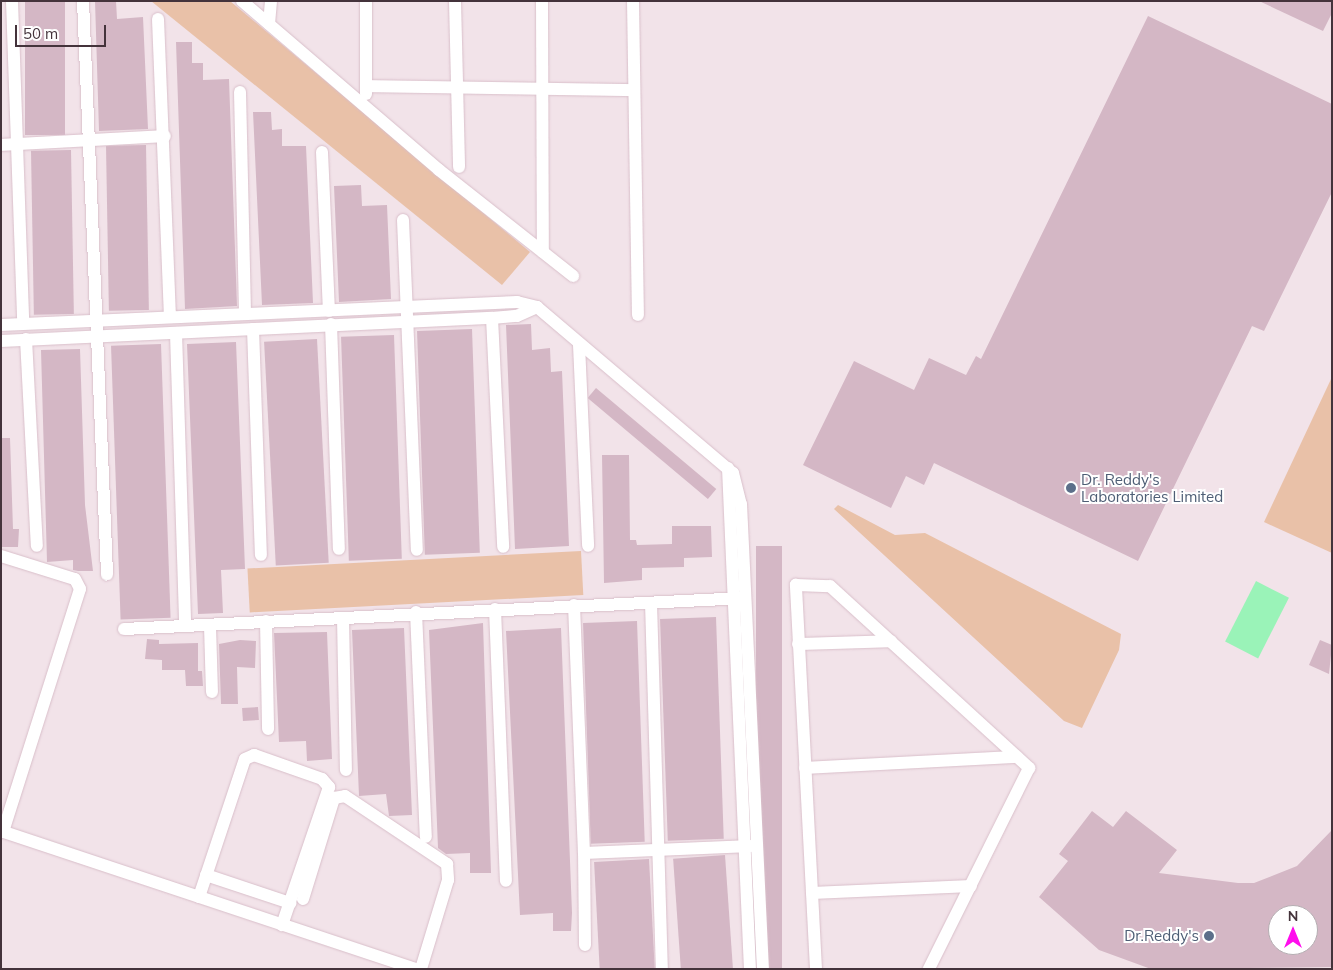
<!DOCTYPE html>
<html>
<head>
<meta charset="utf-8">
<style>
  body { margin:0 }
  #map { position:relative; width:1333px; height:970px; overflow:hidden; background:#f2e3e9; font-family:Mulish,sans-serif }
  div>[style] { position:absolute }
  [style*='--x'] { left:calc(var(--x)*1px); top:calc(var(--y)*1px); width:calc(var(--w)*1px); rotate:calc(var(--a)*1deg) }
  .green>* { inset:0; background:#e9c1a8; transform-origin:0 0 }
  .water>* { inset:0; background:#9af3b8; transform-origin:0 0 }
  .building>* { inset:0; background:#d4b7c5; transform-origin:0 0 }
  .roads { filter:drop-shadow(0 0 1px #d9bfca) drop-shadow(0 0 1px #d9bfca) }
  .minor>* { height:12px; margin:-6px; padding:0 6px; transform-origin:6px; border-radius:6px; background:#fff }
  .dots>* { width:14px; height:14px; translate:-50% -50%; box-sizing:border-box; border:2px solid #fff; border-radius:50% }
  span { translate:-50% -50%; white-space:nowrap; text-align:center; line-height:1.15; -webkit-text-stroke:4px #fff; paint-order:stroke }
  .service-label { font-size:15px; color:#4e5e75 }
  .left { translate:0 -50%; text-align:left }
  .right { translate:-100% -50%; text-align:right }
  .frame { position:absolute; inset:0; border:2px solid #44333b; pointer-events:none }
  .north { position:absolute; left:1268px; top:905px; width:50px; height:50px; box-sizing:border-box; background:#fff; border:1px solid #b4adb1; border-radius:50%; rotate:0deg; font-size:14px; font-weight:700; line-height:20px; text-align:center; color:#44333b }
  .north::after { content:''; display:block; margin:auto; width:18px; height:22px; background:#ff0ded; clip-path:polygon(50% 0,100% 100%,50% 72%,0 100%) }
  .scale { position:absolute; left:15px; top:25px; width:91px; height:22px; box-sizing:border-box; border:2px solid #44333b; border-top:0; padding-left:6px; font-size:15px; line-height:18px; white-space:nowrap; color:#44333b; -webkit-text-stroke:4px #fff; paint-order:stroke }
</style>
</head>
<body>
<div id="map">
  <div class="green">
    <i style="clip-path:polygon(151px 1px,230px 1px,530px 252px,502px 285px)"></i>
    <i style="clip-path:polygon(1332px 377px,1332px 553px,1264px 522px)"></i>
    <i style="clip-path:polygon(838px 505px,895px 535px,925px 533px,1121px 634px,1119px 650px,1082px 728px,1064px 721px,834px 509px)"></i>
    <i style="left:581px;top:551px;width:44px;height:334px;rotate:87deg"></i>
  </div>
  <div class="water">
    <i style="left:1256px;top:581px;width:37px;height:68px;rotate:27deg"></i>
  </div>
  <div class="building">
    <i style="left:25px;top:1px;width:40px;height:134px"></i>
    <i style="clip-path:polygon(95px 1px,116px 1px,117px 19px,143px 17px,148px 129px,99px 131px)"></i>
    <i style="clip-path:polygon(1259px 1px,1332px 1px,1332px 13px,1323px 31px)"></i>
    <i style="clip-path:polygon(1148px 16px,1332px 104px,1332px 192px,1264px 331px,1252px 326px,1138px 561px,934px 463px,924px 485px,906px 476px,891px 508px,803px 465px,854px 361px,914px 390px,929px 358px,966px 375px,976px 356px,981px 359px)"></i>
    <i style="clip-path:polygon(176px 42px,192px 42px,192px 63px,203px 63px,203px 80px,229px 79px,237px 306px,185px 309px)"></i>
    <i style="clip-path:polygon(253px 112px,271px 112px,272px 130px,282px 129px,282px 146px,306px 146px,313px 303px,262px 305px)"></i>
    <i style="left:146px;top:145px;width:165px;height:40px;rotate:89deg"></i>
    <i style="left:71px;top:150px;width:164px;height:40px;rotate:89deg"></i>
    <i style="clip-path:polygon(361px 185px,362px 206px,387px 205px,391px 299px,339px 302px,334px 186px)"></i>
    <i style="clip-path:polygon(531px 324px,532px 350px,550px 348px,551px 372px,562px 371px,569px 546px,515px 549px,506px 325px)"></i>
    <i style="left:472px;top:329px;width:224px;height:55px;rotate:88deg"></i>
    <i style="left:394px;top:335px;width:224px;height:53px;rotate:88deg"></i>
    <i style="left:317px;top:339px;width:224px;height:53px;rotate:87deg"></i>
    <i style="clip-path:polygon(236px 342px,245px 569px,221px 570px,223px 613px,198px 614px,187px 344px)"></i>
    <i style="left:161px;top:344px;width:274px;height:50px;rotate:88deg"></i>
    <i style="clip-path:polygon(80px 349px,85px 505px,93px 571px,78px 571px,73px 570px,73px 560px,47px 562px,41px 350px)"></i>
    <i style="left:596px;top:388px;width:157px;height:13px;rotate:40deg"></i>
    <i style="clip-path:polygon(1px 438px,10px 438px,13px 529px,19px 529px,18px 547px,1px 547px)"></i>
    <i style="clip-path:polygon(602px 455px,629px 455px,630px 540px,636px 540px,637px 545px,672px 544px,672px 526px,711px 526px,712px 557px,684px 558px,684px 567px,642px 568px,642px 580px,604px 583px)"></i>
    <i style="left:756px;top:546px;width:26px;height:423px"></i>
    <i style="left:716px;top:617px;width:222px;height:56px;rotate:88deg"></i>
    <i style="left:637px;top:621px;width:221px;height:54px;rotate:88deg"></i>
    <i style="clip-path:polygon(483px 623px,491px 873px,470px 873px,470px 853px,446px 854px,438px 848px,429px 630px)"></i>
    <i style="clip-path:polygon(404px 628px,412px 815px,389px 816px,386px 794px,359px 796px,352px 630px)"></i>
    <i style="clip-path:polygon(561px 628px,572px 913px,571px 931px,553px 931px,553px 913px,520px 915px,506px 631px)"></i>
    <i style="clip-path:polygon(327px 632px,332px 759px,307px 761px,306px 741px,279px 742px,274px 633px)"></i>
    <i style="clip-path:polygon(147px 639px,159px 640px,159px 644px,198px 643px,198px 671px,202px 671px,203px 686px,186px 686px,185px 670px,162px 670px,162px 660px,145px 659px)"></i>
    <i style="clip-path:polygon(240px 640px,256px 641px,255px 668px,237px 667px,238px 704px,221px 704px,219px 644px)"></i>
    <i style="clip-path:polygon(1320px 640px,1332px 645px,1329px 674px,1309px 665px)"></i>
    <i style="left:258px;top:707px;width:13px;height:16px;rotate:86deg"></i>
    <i style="clip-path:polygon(evenodd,1092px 811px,1113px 827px,1126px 811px,1177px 850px,1159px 873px,1238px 883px,1254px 883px,1297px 866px,1332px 830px,1332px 967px,1151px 969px,1099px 950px,1039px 897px,1068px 861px,1059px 854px,1092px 811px,1278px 915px,1308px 915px,1308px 945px,1278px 945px,1278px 915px)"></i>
    <i style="left:725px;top:855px;width:114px;height:52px;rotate:86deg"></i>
    <i style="left:649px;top:859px;width:110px;height:55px;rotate:87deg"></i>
  </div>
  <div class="roads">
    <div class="minor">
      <i style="--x:12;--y:1;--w:322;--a:88"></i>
      <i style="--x:83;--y:1;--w:574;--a:87.6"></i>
      <i style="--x:242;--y:1;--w:260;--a:40.6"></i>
      <i style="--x:439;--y:170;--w:171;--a:38.3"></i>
      <i style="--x:366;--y:1;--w:93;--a:90"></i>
      <i style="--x:455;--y:1;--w:166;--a:88.6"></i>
      <i style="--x:542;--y:1;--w:251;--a:89.8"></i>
      <i style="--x:633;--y:1;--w:314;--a:89.1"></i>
      <i style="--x:158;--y:19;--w:298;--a:87.7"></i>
      <i style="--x:269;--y:24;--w:23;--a:-85"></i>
      <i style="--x:366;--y:86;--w:268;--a:0.9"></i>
      <i style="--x:240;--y:92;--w:222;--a:88.7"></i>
      <i style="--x:1;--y:145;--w:164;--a:-3.1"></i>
      <i style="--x:322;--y:152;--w:159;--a:87.5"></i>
      <i style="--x:403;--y:220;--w:330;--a:87.6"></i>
      <i style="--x:492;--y:318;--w:229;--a:87.2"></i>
      <i style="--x:331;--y:324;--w:225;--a:88"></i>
      <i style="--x:1;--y:325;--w:517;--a:-2.55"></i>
      <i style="--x:517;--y:302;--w:21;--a:14"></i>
      <i style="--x:537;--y:307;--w:257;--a:40.3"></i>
      <i style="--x:733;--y:473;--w:32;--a:76"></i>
      <i style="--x:741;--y:504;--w:466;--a:87.3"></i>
      <i style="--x:253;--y:329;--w:226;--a:88"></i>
      <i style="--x:176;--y:333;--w:293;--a:88.2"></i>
      <i style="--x:26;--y:339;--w:207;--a:87"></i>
      <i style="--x:1;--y:341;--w:492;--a:-2.7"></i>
      <i style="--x:492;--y:318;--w:25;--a:-5"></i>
      <i style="--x:517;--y:316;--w:22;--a:-24"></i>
      <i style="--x:579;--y:345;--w:201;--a:87.4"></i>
      <i style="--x:728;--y:468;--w:501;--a:87.49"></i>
      <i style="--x:1;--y:556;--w:77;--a:17.3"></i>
      <i style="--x:75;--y:579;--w:11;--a:63"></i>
      <i style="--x:80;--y:589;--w:255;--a:107.6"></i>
      <i style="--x:651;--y:603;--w:366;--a:88.3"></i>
      <i style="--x:574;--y:605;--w:248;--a:87.7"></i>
      <i style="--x:495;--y:609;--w:272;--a:87.7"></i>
      <i style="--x:416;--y:612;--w:225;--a:87.5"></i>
      <i style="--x:343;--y:618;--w:152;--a:88.9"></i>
      <i style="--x:266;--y:621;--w:108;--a:88.9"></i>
      <i style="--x:210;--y:626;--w:66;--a:88.3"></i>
      <i style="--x:124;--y:629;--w:622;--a:-2.86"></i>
      <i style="--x:798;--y:644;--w:93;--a:-1.8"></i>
      <i style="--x:805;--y:768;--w:212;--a:-3"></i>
      <i style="--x:1;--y:831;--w:436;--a:18.4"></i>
      <i style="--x:206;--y:875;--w:89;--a:18.4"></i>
      <i style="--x:812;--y:893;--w:159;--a:-2.5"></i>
      <i style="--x:199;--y:897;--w:145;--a:-71.6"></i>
      <i style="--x:245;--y:759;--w:10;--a:-24"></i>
      <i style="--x:254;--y:755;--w:72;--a:19.4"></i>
      <i style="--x:322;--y:779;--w:11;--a:49"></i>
      <i style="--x:329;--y:787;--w:146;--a:108.8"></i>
      <i style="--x:303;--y:899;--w:106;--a:-72.9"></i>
      <i style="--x:334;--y:798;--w:11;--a:-10"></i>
      <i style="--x:345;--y:796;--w:123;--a:33.7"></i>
      <i style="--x:447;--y:864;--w:16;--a:86"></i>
      <i style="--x:448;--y:880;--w:93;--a:106.9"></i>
      <i style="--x:585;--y:945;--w:92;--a:-90.6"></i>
      <i style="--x:584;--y:853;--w:167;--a:-2.4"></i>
      <i style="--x:816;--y:969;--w:385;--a:-93"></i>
      <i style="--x:796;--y:585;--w:34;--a:2"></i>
      <i style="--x:830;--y:586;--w:270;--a:42.4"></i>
      <i style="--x:1029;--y:768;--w:225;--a:116.5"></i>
    </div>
  </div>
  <div class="dots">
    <i style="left:1071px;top:488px;background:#5c6f8a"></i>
    <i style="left:1209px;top:936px;background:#5c6f8a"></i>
  </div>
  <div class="service-label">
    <span class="left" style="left:1081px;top:488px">Dr. Reddy's<br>Laboratories Limited</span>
    <span class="right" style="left:1199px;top:936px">Dr.Reddy's</span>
  </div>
  <div class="frame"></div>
  <div class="north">N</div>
  <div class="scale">50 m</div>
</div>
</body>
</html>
